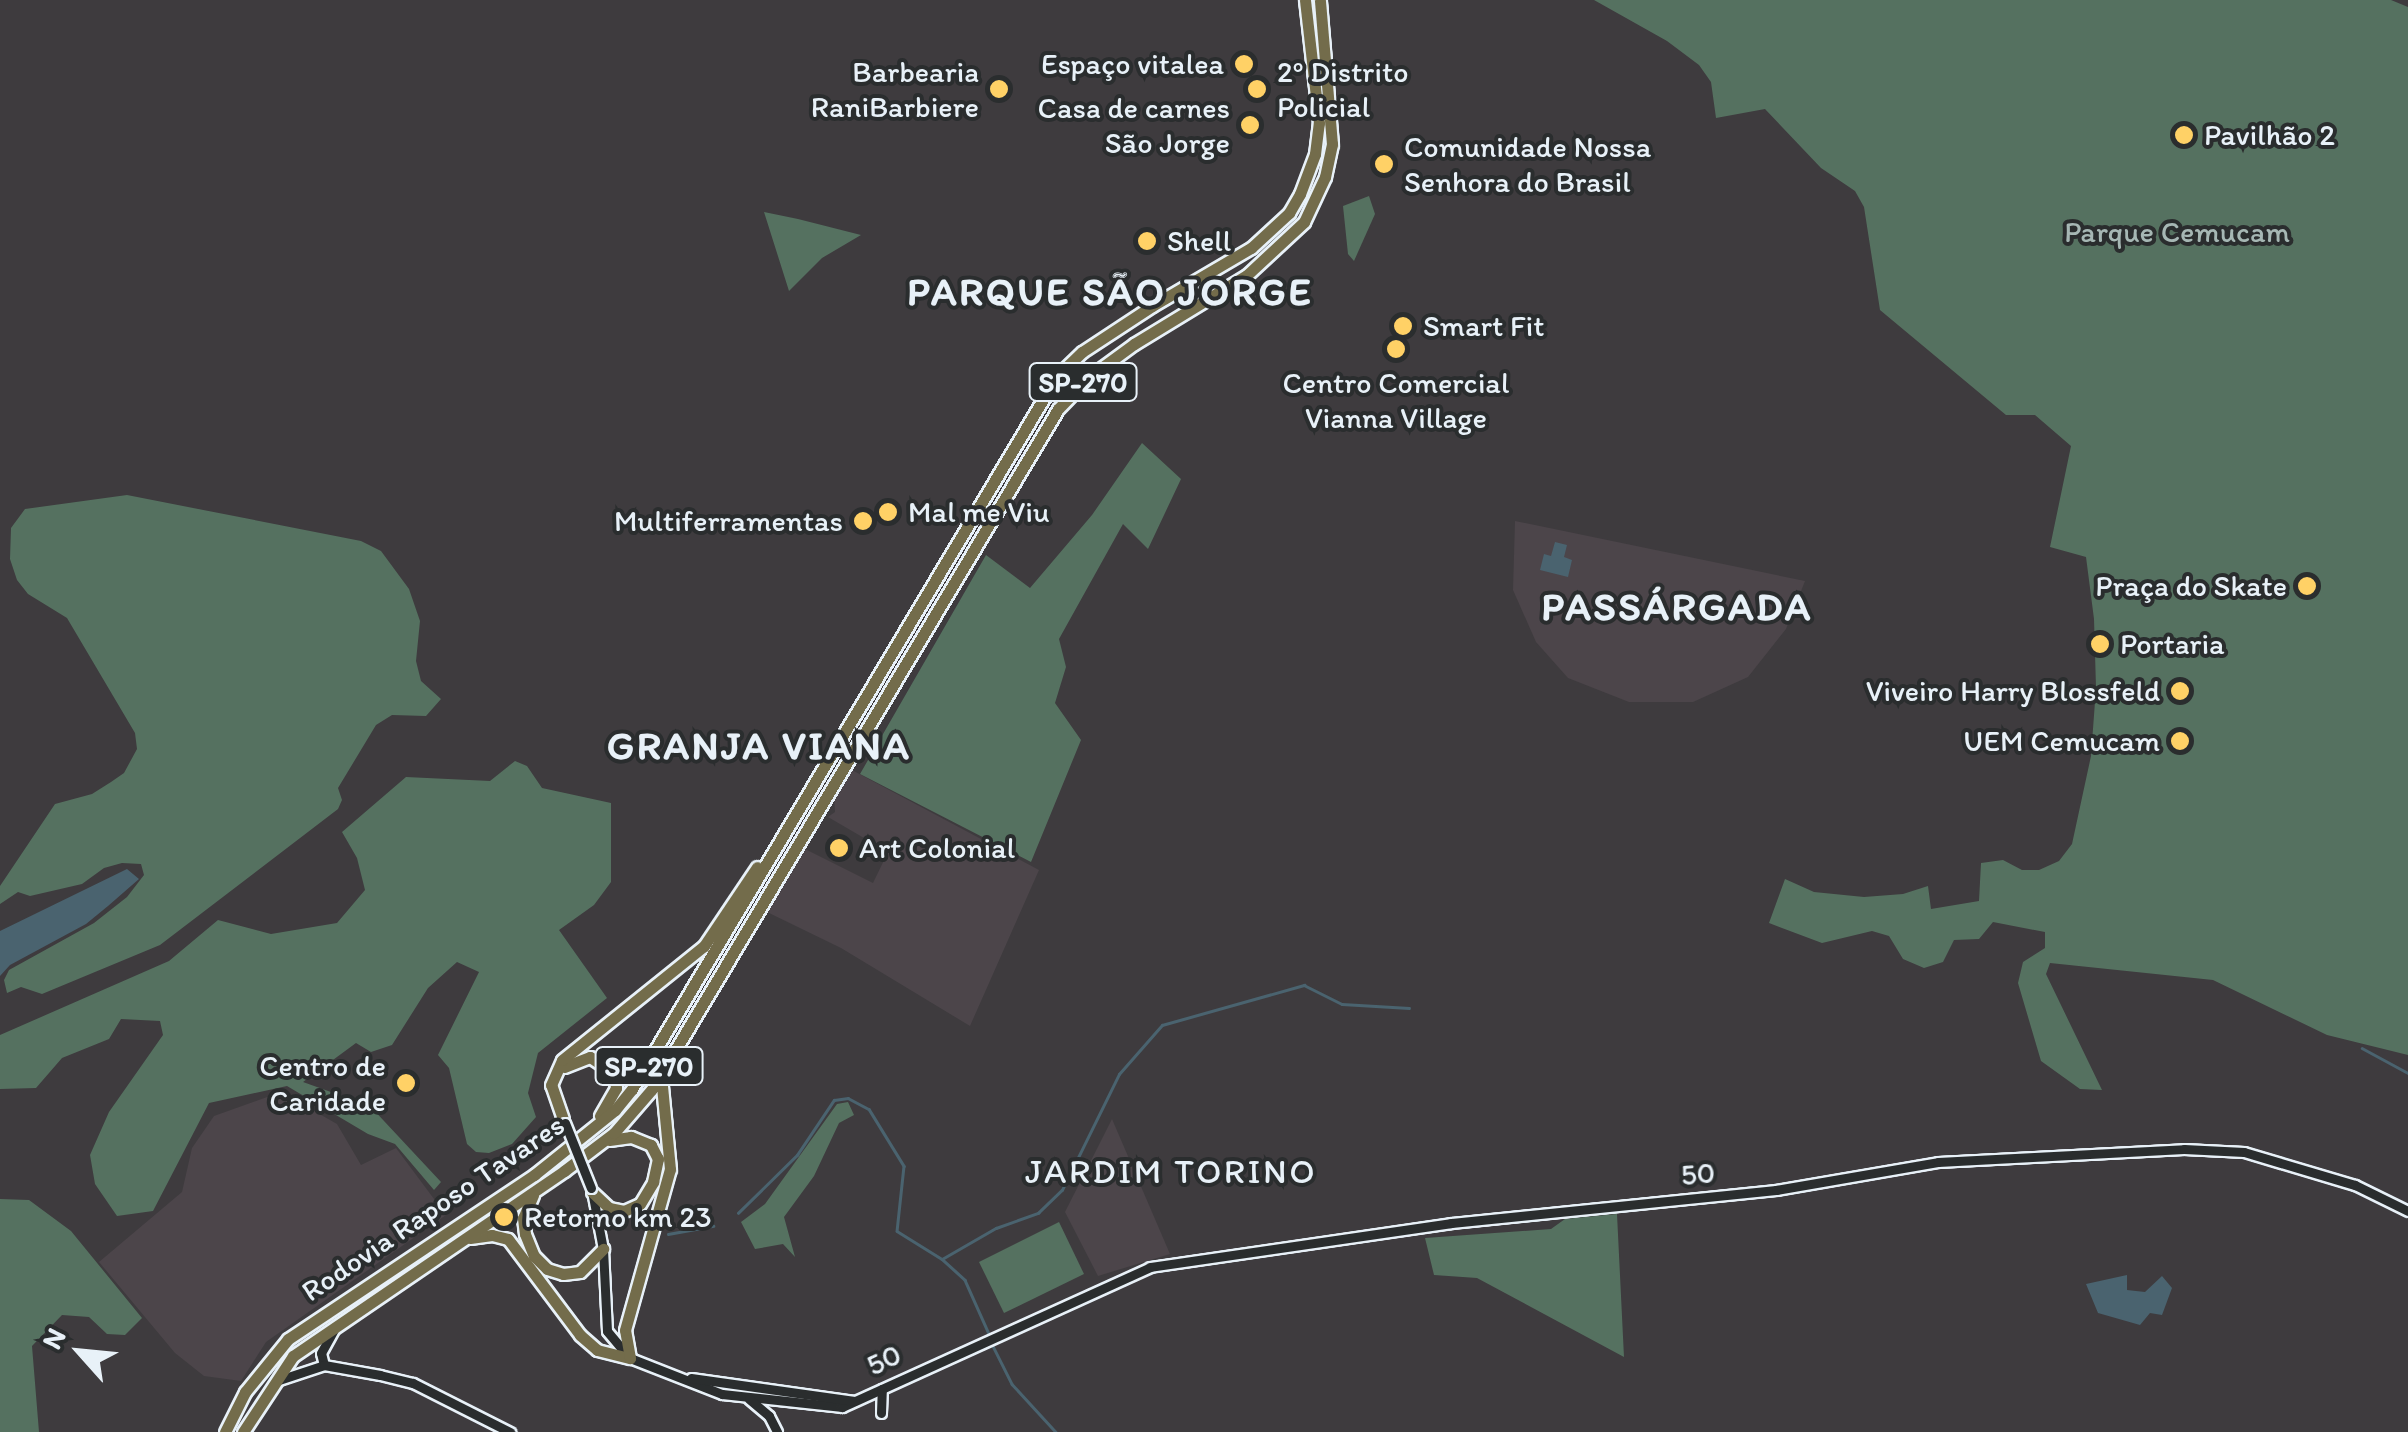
<!DOCTYPE html>
<meta charset="utf-8">
<style>
body{margin:0}
#map{position:relative;width:2408px;height:1432px;overflow:hidden;background:#3e3b3e;font-family:Itim,sans-serif}
div>[style]{position:absolute}
[style*='--x']{left:calc(var(--x)*1px);top:calc(var(--y)*1px);width:calc(var(--w)*1px);rotate:calc(var(--a)*1deg)}
.built>*{inset:0;background:#4c454a}
.green>*{inset:0;background:#557160}
.water>*{inset:0;background:#4a636f}
.stream>*{height:2.5px;margin:-1.25px;padding:0 1.25px;transform-origin:1.25px;border-radius:1.25px;background:#4a636f}
.roads{filter:drop-shadow(2px 0 #e8f1f8) drop-shadow(-2px 0 #e8f1f8) drop-shadow(0 2px #e8f1f8) drop-shadow(0 -2px #e8f1f8)}
.secondary>*{height:9px;margin:-4.5px;padding:0 4.5px;transform-origin:4.5px;border-radius:4.5px;background:#2a2d2e}
.motorway>*{height:11px;margin:-5.5px;padding:0 5.5px;transform-origin:5.5px;border-radius:5.5px;background:#736c4b}
.bridges{filter:drop-shadow(2px 0 #e8f1f8) drop-shadow(-2px 0 #e8f1f8) drop-shadow(0 2px #e8f1f8) drop-shadow(0 -2px #e8f1f8)}
.secondary-bridge>*{height:9px;margin:-4.5px;padding:0 4.5px;transform-origin:4.5px;border-radius:4.5px;background:#2a2d2e}
.dots>*{width:28px;height:28px;translate:-50% -50%;box-sizing:border-box;border:5px solid #2a2d2e;border-radius:50%}
span{translate:-50% -50%;white-space:nowrap;text-align:center;line-height:1.15;-webkit-text-stroke:8px #2a2d2e;paint-order:stroke}
.shield-label span{padding:2px 8px;background:#2a2d2e;border:2px solid;border-radius:8px;-webkit-text-stroke-width:0}
.shield-label{font-size:28px;color:#e8f1f8;font-weight:700}
.poi-label{font-size:30px;color:#e8f1f8}
.right{translate:-100% -50%;text-align:right}
.left{translate:0 -50%;text-align:left}
.park-label{font-size:30px;color:#a6b7b4}
.street-label{font-size:30px;color:#e8f1f8}
.quarter-label{font-size:35px;color:#e8f1f8;letter-spacing:2.5px}
.district-label{font-size:40px;color:#e8f1f8;font-weight:700;letter-spacing:2.5px}
.north{position:absolute;left:30px;top:1302px;width:100px;height:100px;-webkit-text-stroke:8px #2a2d2e;paint-order:stroke;rotate:297deg;font-size:28px;font-weight:700;line-height:40px;text-align:center;color:#e8f1f8}
.north::after{content:'';display:block;margin:auto;width:35px;height:45px;background:#e8f1f8;clip-path:polygon(50% 0,100% 100%,50% 72%,0 100%)}
</style>
<div id="map">
<div class="built">
<i style="clip-path:polygon(1515px 521px,1805px 581px,1786px 629px,1748px 677px,1693px 702px,1629px 702px,1568px 678px,1536px 642px,1513px 590px)"></i>
<i style="clip-path:polygon(850px 769px,1039px 870px,970px 1026px,841px 948px,767px 912px,805px 849px,873px 883px,888px 852px,828px 817px,835px 812px,834px 795px)"></i>
<i style="clip-path:polygon(281px 1092px,337px 1124px,361px 1165px,396px 1148px,446px 1215px,266px 1342px,241px 1381px,204px 1376px,175px 1353px,99px 1262px,182px 1192px,192px 1148px,214px 1116px)"></i>
<i style="clip-path:polygon(1112px 1119px,1170px 1254px,1098px 1276px,1065px 1212px)"></i>
</div>
<div class="green">
<i style="clip-path:polygon(1594px 0,2391px 0,2408px 7px,2408px 1055px,2327px 1035px,2213px 980px,2050px 963px,2046px 974px,2102px 1090px,2080px 1089px,2041px 1061px,2018px 983px,2023px 962px,2045px 948px,2045px 932px,1993px 922px,1979px 939px,1954px 940px,1943px 962px,1924px 968px,1903px 959px,1889px 936px,1872px 931px,1822px 943px,1769px 923px,1785px 879px,1814px 892px,1864px 897px,1903px 894px,1928px 886px,1931px 909px,1979px 901px,1981px 863px,2003px 860px,2022px 870px,2039px 870px,2059px 861px,2072px 844px,2091px 756px,2096px 688px,2094px 619px,2086px 557px,2050px 547px,2071px 446px,2035px 415px,2006px 415px,1880px 310px,1864px 207px,1855px 191px,1821px 168px,1765px 109px,1716px 118px,1711px 82px,1699px 65px,1667px 41px)"></i>
<i style="clip-path:polygon(1369px 196px,1375px 214px,1354px 261px,1348px 254px,1343px 206px)"></i>
<i style="clip-path:polygon(764px 212px,798px 219px,861px 235px,822px 258px,789px 291px)"></i>
<i style="clip-path:polygon(1142px 443px,1181px 479px,1148px 549px,1123px 524px,1059px 639px,1066px 667px,1055px 703px,1081px 740px,1031px 862px,860px 774px,986px 555px,1030px 588px,1092px 515px)"></i>
<i style="clip-path:polygon(127px 495px,361px 541px,381px 551px,409px 589px,420px 621px,416px 661px,421px 681px,441px 699px,426px 716px,392px 715px,376px 725px,338px 788px,342px 800px,338px 809px,160px 945px,42px 994px,21px 987px,7px 993px,4px 980px,9px 970px,94px 923px,127px 897px,144px 875px,141px 864px,122px 863px,104px 868px,82px 884px,30px 896px,18px 892px,0 904px,0 886px,55px 804px,92px 794px,111px 782px,124px 773px,137px 749px,135px 733px,67px 618px,28px 594px,17px 580px,10px 559px,11px 528px,25px 509px)"></i>
<i style="clip-path:polygon(515px 761px,527px 766px,542px 788px,611px 803px,611px 882px,594px 905px,559px 930px,607px 998px,538px 1053px,528px 1093px,536px 1117px,512px 1144px,489px 1153px,476px 1152px,467px 1144px,449px 1068px,438px 1055px,479px 972px,457px 962px,428px 988px,392px 1045px,371px 1052px,356px 1043px,303px 1082px,370px 1106px,441px 1182px,434px 1190px,395px 1144px,368px 1134px,287px 1086px,209px 1103px,153px 1211px,117px 1216px,95px 1184px,90px 1155px,109px 1112px,163px 1035px,160px 1021px,121px 1019px,109px 1039px,62px 1058px,36px 1088px,0 1089px,0 1035px,169px 961px,218px 920px,271px 934px,337px 923px,365px 890px,357px 858px,342px 832px,406px 777px,490px 781px)"></i>
<i style="clip-path:polygon(848px 1102px,854px 1115px,839px 1123px,814px 1176px,784px 1217px,795px 1257px,783px 1244px,755px 1249px,741px 1222px,765px 1204px,837px 1104px)"></i>
<i style="clip-path:polygon(0 1199px,29px 1200px,71px 1231px,142px 1318px,125px 1335px,107px 1334px,89px 1317px,62px 1315px,32px 1346px,39px 1432px,0 1432px)"></i>
<i style="clip-path:polygon(1617px 1214px,1624px 1357px,1477px 1278px,1434px 1275px,1425px 1238px,1551px 1229px,1565px 1219px)"></i>
<i style="clip-path:polygon(1059px 1222px,1084px 1274px,1004px 1313px,979px 1262px)"></i>
</div>
<div class="water">
<i style="clip-path:polygon(1555px 542px,1567px 545px,1564px 557px,1572px 560px,1568px 577px,1540px 570px,1544px 554px,1551px 556px)"></i>
<i style="clip-path:polygon(127px 869px,139px 879px,108px 906px,86px 924px,10px 965px,0 976px,0 931px)"></i>
<i style="clip-path:polygon(2127px 1275px,2127px 1290px,2145px 1292px,2162px 1276px,2172px 1288px,2162px 1315px,2150px 1313px,2140px 1325px,2098px 1313px,2086px 1284px)"></i>
</div>
<div class="stream">
<i style="--x:2362;--y:1048;--w:52;--a:28.5"></i>
<i style="--x:738;--y:1213;--w:83;--a:-44.5"></i>
<i style="--x:797;--y:1155;--w:66;--a:-56.1"></i>
<i style="--x:834;--y:1100;--w:14;--a:-8"></i>
<i style="--x:848;--y:1098;--w:24;--a:28"></i>
<i style="--x:869;--y:1109;--w:67;--a:58.4"></i>
<i style="--x:904;--y:1166;--w:65;--a:96.1"></i>
<i style="--x:897;--y:1231;--w:53;--a:31.9"></i>
<i style="--x:942;--y:1259;--w:62;--a:-29.9"></i>
<i style="--x:996;--y:1228;--w:45;--a:-19.7"></i>
<i style="--x:1038;--y:1213;--w:33;--a:-44"></i>
<i style="--x:1062;--y:1190;--w:129;--a:-63.8"></i>
<i style="--x:1119;--y:1074;--w:65;--a:-48.7"></i>
<i style="--x:1162;--y:1025;--w:148;--a:-15.7"></i>
<i style="--x:1304;--y:985;--w:42;--a:26.6"></i>
<i style="--x:1342;--y:1004;--w:67;--a:3.4"></i>
<i style="--x:668;--y:1234;--w:46;--a:-10.1"></i>
<i style="--x:942;--y:1259;--w:31;--a:42"></i>
<i style="--x:965;--y:1280;--w:59;--a:66"></i>
<i style="--x:991;--y:1342;--w:47;--a:63.4"></i>
<i style="--x:1012;--y:1384;--w:65;--a:47.5"></i>
</div>
<div class="roads">
<div class="secondary">
<i style="--x:592;--y:1191;--w:59;--a:79.3"></i>
<i style="--x:603;--y:1249;--w:82;--a:87.2"></i>
<i style="--x:607;--y:1331;--w:35;--a:50"></i>
<i style="--x:630;--y:1358;--w:99;--a:21.4"></i>
<i style="--x:722;--y:1394;--w:121;--a:6.2"></i>
<i style="--x:842;--y:1407;--w:338;--a:-24.4"></i>
<i style="--x:1150;--y:1267;--w:304;--a:-8.3"></i>
<i style="--x:1451;--y:1223;--w:327;--a:-5.8"></i>
<i style="--x:1776;--y:1190;--w:164;--a:-9.8"></i>
<i style="--x:1938;--y:1162;--w:246;--a:-3"></i>
<i style="--x:2184;--y:1149;--w:60;--a:2.9"></i>
<i style="--x:2244;--y:1152;--w:116;--a:16.6"></i>
<i style="--x:2355;--y:1185;--w:59;--a:26.1"></i>
<i style="--x:324;--y:1365;--w:12;--a:-104"></i>
<i style="--x:321;--y:1353;--w:29;--a:-61"></i>
<i style="--x:691;--y:1378;--w:165;--a:8"></i>
<i style="--x:279;--y:1380;--w:47;--a:-18.4"></i>
<i style="--x:324;--y:1365;--w:57;--a:10.1"></i>
<i style="--x:380;--y:1375;--w:34;--a:14"></i>
<i style="--x:413;--y:1383;--w:109;--a:26.8"></i>
<i style="--x:749;--y:1399;--w:26;--a:40"></i>
<i style="--x:769;--y:1416;--w:18;--a:63"></i>
<i style="--x:881;--y:1413;--w:24;--a:-88"></i>
</div>
<div class="motorway">
<i style="--x:564;--y:1067;--w:28;--a:-21"></i>
<i style="--x:590;--y:1057;--w:29;--a:34"></i>
<i style="--x:614;--y:1073;--w:15;--a:82"></i>
<i style="--x:616;--y:1088;--w:32;--a:120"></i>
<i style="--x:563;--y:1119;--w:36;--a:-109"></i>
<i style="--x:551;--y:1085;--w:27;--a:-66"></i>
<i style="--x:562;--y:1060;--w:182;--a:-38.8"></i>
<i style="--x:704;--y:946;--w:95;--a:-56.1"></i>
<i style="--x:592;--y:1192;--w:23;--a:43"></i>
<i style="--x:609;--y:1208;--w:15;--a:11"></i>
<i style="--x:624;--y:1211;--w:17;--a:-24"></i>
<i style="--x:640;--y:1204;--w:26;--a:-59"></i>
<i style="--x:653;--y:1182;--w:24;--a:-78"></i>
<i style="--x:658;--y:1159;--w:16;--a:-117"></i>
<i style="--x:651;--y:1145;--w:22;--a:-158"></i>
<i style="--x:631;--y:1137;--w:22;--a:172"></i>
<i style="--x:533;--y:1195;--w:25;--a:113"></i>
<i style="--x:523;--y:1218;--w:16;--a:83"></i>
<i style="--x:525;--y:1234;--w:24;--a:68"></i>
<i style="--x:534;--y:1256;--w:18;--a:45"></i>
<i style="--x:547;--y:1269;--w:17;--a:17"></i>
<i style="--x:563;--y:1274;--w:17;--a:-7"></i>
<i style="--x:580;--y:1272;--w:33;--a:-45"></i>
<i style="--x:470;--y:1238;--w:22;--a:-8"></i>
<i style="--x:492;--y:1235;--w:16;--a:14"></i>
<i style="--x:508;--y:1239;--w:120;--a:53.1"></i>
<i style="--x:580;--y:1335;--w:23;--a:41"></i>
<i style="--x:597;--y:1350;--w:34;--a:14"></i>
<i style="--x:630;--y:1358;--w:28;--a:-100"></i>
<i style="--x:625;--y:1330;--w:167;--a:-74.4"></i>
<i style="--x:670;--y:1169;--w:94;--a:-95.5"></i>
<i style="--x:225;--y:1432;--w:45;--a:-63.4"></i>
<i style="--x:245;--y:1392;--w:68;--a:-50.9"></i>
<i style="--x:288;--y:1339;--w:296;--a:-33.7"></i>
<i style="--x:534;--y:1175;--w:104;--a:-38.7"></i>
<i style="--x:615;--y:1110;--w:27;--a:-51"></i>
<i style="--x:632;--y:1089;--w:830;--a:-59.2"></i>
<i style="--x:1057;--y:376;--w:35;--a:-44"></i>
<i style="--x:1082;--y:352;--w:84;--a:-33.3"></i>
<i style="--x:1152;--y:306;--w:115;--a:-30.4"></i>
<i style="--x:1251;--y:248;--w:52;--a:-42.6"></i>
<i style="--x:1289;--y:213;--w:22;--a:-60"></i>
<i style="--x:1300;--y:194;--w:43;--a:-69.4"></i>
<i style="--x:1315;--y:154;--w:31;--a:-83"></i>
<i style="--x:1319;--y:123;--w:124;--a:-96.5"></i>
<i style="--x:243;--y:1432;--w:91;--a:-56.7"></i>
<i style="--x:293;--y:1356;--w:328;--a:-34.3"></i>
<i style="--x:564;--y:1171;--w:63;--a:-37.2"></i>
<i style="--x:614;--y:1133;--w:58;--a:-49.2"></i>
<i style="--x:652;--y:1089;--w:792;--a:-59.16"></i>
<i style="--x:1058;--y:409;--w:45;--a:-45.9"></i>
<i style="--x:1089;--y:377;--w:56;--a:-36.3"></i>
<i style="--x:1134;--y:344;--w:132;--a:-31.4"></i>
<i style="--x:1247;--y:275;--w:78;--a:-42.9"></i>
<i style="--x:1304;--y:222;--w:50;--a:-65"></i>
<i style="--x:1325;--y:177;--w:34;--a:-78"></i>
<i style="--x:1332;--y:144;--w:144;--a:-94.8"></i>
</div>
</div>
<div class="bridges">
<div class="secondary-bridge">
<i style="--x:565;--y:1123;--w:70;--a:68.2"></i>
</div>
</div>
<div class="dots">
<i style="left:1244px;top:64px;background:#ffd166"></i>
<i style="left:999px;top:89px;background:#ffd166"></i>
<i style="left:1257px;top:89px;background:#ffd166"></i>
<i style="left:1250px;top:125px;background:#ffd166"></i>
<i style="left:2184px;top:135px;background:#ffd166"></i>
<i style="left:1384px;top:164px;background:#ffd166"></i>
<i style="left:1147px;top:241px;background:#ffd166"></i>
<i style="left:1403px;top:326px;background:#ffd166"></i>
<i style="left:1396px;top:349px;background:#ffd166"></i>
<i style="left:888px;top:512px;background:#ffd166"></i>
<i style="left:863px;top:521px;background:#ffd166"></i>
<i style="left:2307px;top:586px;background:#ffd166"></i>
<i style="left:2100px;top:644px;background:#ffd166"></i>
<i style="left:2180px;top:691px;background:#ffd166"></i>
<i style="left:2180px;top:741px;background:#ffd166"></i>
<i style="left:839px;top:848px;background:#ffd166"></i>
<i style="left:406px;top:1083px;background:#ffd166"></i>
<i style="left:504px;top:1217px;background:#ffd166"></i>
</div>
<div class="shield-label">
<span style="left:1083px;top:382px">SP-270</span>
<span style="left:649px;top:1066px">SP-270</span>
</div>
<div class="poi-label">
<span class="right" style="left:1224px;top:64px">Espaço vitalea</span>
<span class="right" style="left:979px;top:89px">Barbearia<br>RaniBarbiere</span>
<span class="left" style="left:1277px;top:89px">2º Distrito<br>Policial</span>
<span class="right" style="left:1230px;top:125px">Casa de carnes<br>São Jorge</span>
<span class="left" style="left:2204px;top:135px">Pavilhão 2</span>
<span class="left" style="left:1404px;top:164px">Comunidade Nossa<br>Senhora do Brasil</span>
<span class="left" style="left:1167px;top:241px">Shell</span>
<span class="left" style="left:1423px;top:326px">Smart Fit</span>
<span style="left:1396px;top:400px">Centro Comercial<br>Vianna Village</span>
<span class="left" style="left:908px;top:512px">Mal me Viu</span>
<span class="right" style="left:843px;top:521px">Multiferramentas</span>
<span class="right" style="left:2287px;top:586px">Praça do Skate</span>
<span class="left" style="left:2120px;top:644px">Portaria</span>
<span class="right" style="left:2160px;top:691px">Viveiro Harry Blossfeld</span>
<span class="right" style="left:2160px;top:741px">UEM Cemucam</span>
<span class="left" style="left:859px;top:848px">Art Colonial</span>
<span class="right" style="left:386px;top:1083px">Centro de<br>Caridade</span>
<span class="left" style="left:524px;top:1217px">Retorno km 23</span>
</div>
<div class="park-label">
<span style="left:2177px;top:232px">Parque Cemucam</span>
</div>
<div class="street-label">
<span style="left:1698px;top:1174px;rotate:-5deg">50</span>
<span style="left:433px;top:1208px;rotate:-34deg">Rodovia Raposo Tavares</span>
<span style="left:884px;top:1360px;rotate:-26deg">50</span>
</div>
<div class="quarter-label">
<span style="left:1171px;top:1171px">JARDIM TORINO</span>
</div>
<div class="district-label">
<span style="left:1110px;top:291px">PARQUE SÃO JORGE</span>
<span style="left:1677px;top:606px">PASSÁRGADA</span>
<span style="left:759px;top:745px">GRANJA VIANA</span>
</div>
<div class="north">N</div>
</div>
